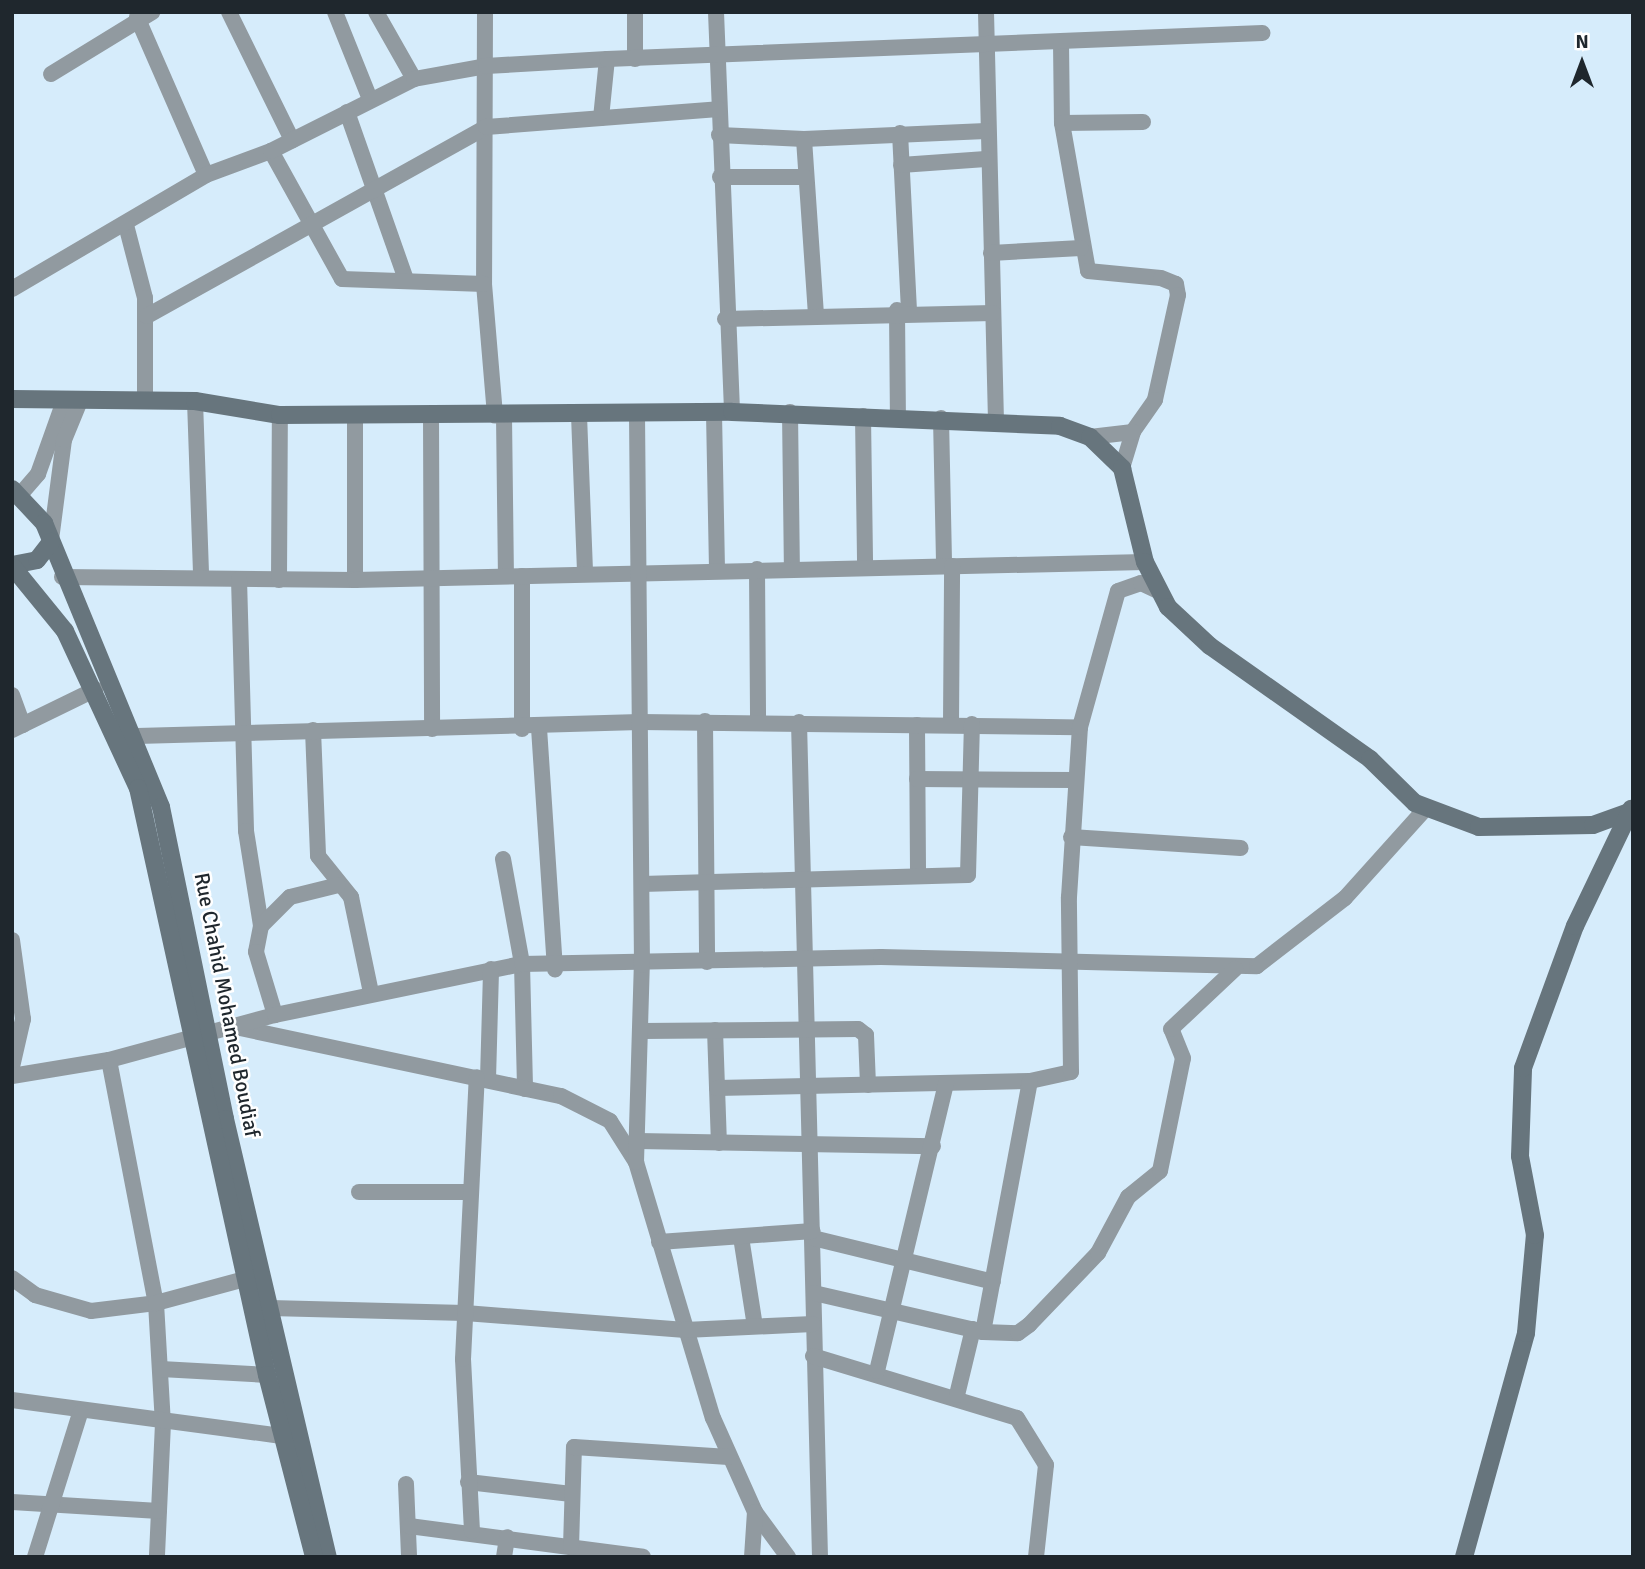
<!DOCTYPE html>
<style>
body{margin:0}
#map{position:relative;width:1645px;height:1569px;overflow:hidden;background:#d6ecfb;font-family:Signika,sans-serif}
div>[style]{position:absolute}
[style*='--x']{left:calc(var(--x)*1px);top:calc(var(--y)*1px);width:calc(var(--w)*1px);rotate:calc(var(--a)*1deg)}
.street>*{height:16px;margin:-8px;padding:0 8px;transform-origin:8px;border-radius:8px;background:#919aa0}
.secondary>*{height:18px;margin:-9px;padding:0 9px;transform-origin:9px;border-radius:9px;background:#67757d}
span{translate:-50% -50%;white-space:nowrap;text-align:center;line-height:1.15;-webkit-text-stroke:5px #fff;paint-order:stroke}
.street-label{font-size:21px;color:#1f272d}
.frame{position:absolute;inset:0;border:14px solid #1f272d;pointer-events:none}
.north{position:absolute;left:1547px;top:28px;width:70px;height:70px;-webkit-text-stroke:5px #fff;paint-order:stroke;rotate:0deg;font-size:19px;font-weight:700;line-height:28px;text-align:center;color:#1f272d}
.north::after{content:'';display:block;margin:auto;width:24px;height:32px;background:#1f272d;clip-path:polygon(50% 0,100% 100%,50% 72%,0 100%)}
</style>
<div id="map">
<div class="street">
<i style="--x:229;--y:12;--w:143;--a:63.8"></i>
<i style="--x:335;--y:12;--w:94;--a:68.1"></i>
<i style="--x:376;--y:12;--w:77;--a:60.4"></i>
<i style="--x:485;--y:12;--w:272;--a:90.2"></i>
<i style="--x:484;--y:284;--w:132;--a:85.2"></i>
<i style="--x:716;--y:12;--w:400;--a:87.7"></i>
<i style="--x:986;--y:12;--w:409;--a:88.6"></i>
<i style="--x:137;--y:17;--w:172;--a:66.4"></i>
<i style="--x:1061;--y:43;--w:80;--a:89.3"></i>
<i style="--x:1062;--y:123;--w:150;--a:80"></i>
<i style="--x:1088;--y:271;--w:73;--a:5.5"></i>
<i style="--x:1161;--y:278;--w:16;--a:22"></i>
<i style="--x:1176;--y:284;--w:11;--a:80"></i>
<i style="--x:1178;--y:295;--w:107;--a:102.4"></i>
<i style="--x:1155;--y:400;--w:39;--a:125"></i>
<i style="--x:1133;--y:432;--w:38;--a:107"></i>
<i style="--x:635;--y:59;--w:47;--a:-90"></i>
<i style="--x:51;--y:74;--w:119;--a:-31.5"></i>
<i style="--x:347;--y:112;--w:178;--a:70.6"></i>
<i style="--x:601;--y:118;--w:59;--a:-84.2"></i>
<i style="--x:1062;--y:123;--w:81;--a:-0.7"></i>
<i style="--x:900;--y:133;--w:177;--a:87.1"></i>
<i style="--x:719;--y:135;--w:85;--a:2.7"></i>
<i style="--x:804;--y:139;--w:182;--a:-2.5"></i>
<i style="--x:804;--y:139;--w:177;--a:86.1"></i>
<i style="--x:271;--y:151;--w:146;--a:61"></i>
<i style="--x:342;--y:279;--w:142;--a:2"></i>
<i style="--x:901;--y:165;--w:85;--a:-4"></i>
<i style="--x:720;--y:177;--w:84;--a:0"></i>
<i style="--x:126;--y:225;--w:75;--a:75.4"></i>
<i style="--x:145;--y:298;--w:100;--a:90"></i>
<i style="--x:991;--y:253;--w:90;--a:-3.2"></i>
<i style="--x:12;--y:289;--w:225;--a:-30.4"></i>
<i style="--x:206;--y:175;--w:69;--a:-20.3"></i>
<i style="--x:271;--y:151;--w:160;--a:-26.7"></i>
<i style="--x:414;--y:79;--w:73;--a:-10.2"></i>
<i style="--x:486;--y:66;--w:121;--a:-3.3"></i>
<i style="--x:607;--y:59;--w:656;--a:-2.27"></i>
<i style="--x:897;--y:310;--w:106;--a:89.5"></i>
<i style="--x:147;--y:316;--w:388;--a:-29.1"></i>
<i style="--x:486;--y:127;--w:233;--a:-4.4"></i>
<i style="--x:725;--y:319;--w:268;--a:-1.3"></i>
<i style="--x:195;--y:401;--w:175;--a:88"></i>
<i style="--x:790;--y:412;--w:157;--a:89.3"></i>
<i style="--x:714;--y:413;--w:156;--a:88.9"></i>
<i style="--x:355;--y:415;--w:165;--a:90"></i>
<i style="--x:431;--y:415;--w:314;--a:89.8"></i>
<i style="--x:579;--y:415;--w:159;--a:87.8"></i>
<i style="--x:504;--y:416;--w:160;--a:89.3"></i>
<i style="--x:863;--y:416;--w:150;--a:89.2"></i>
<i style="--x:941;--y:418;--w:148;--a:88.8"></i>
<i style="--x:1090;--y:437;--w:43;--a:-6.6"></i>
<i style="--x:19;--y:496;--w:29;--a:-49"></i>
<i style="--x:38;--y:474;--w:77;--a:-70.4"></i>
<i style="--x:51;--y:540;--w:101;--a:-82.6"></i>
<i style="--x:64;--y:440;--w:42;--a:-67.7"></i>
<i style="--x:757;--y:569;--w:152;--a:89.6"></i>
<i style="--x:522;--y:576;--w:153;--a:90"></i>
<i style="--x:62;--y:577;--w:293;--a:0.6"></i>
<i style="--x:355;--y:580;--w:790;--a:-1.31"></i>
<i style="--x:239;--y:579;--w:252;--a:88.4"></i>
<i style="--x:246;--y:831;--w:96;--a:81"></i>
<i style="--x:261;--y:926;--w:26;--a:101"></i>
<i style="--x:256;--y:952;--w:66;--a:73.2"></i>
<i style="--x:279;--y:580;--w:165;--a:-89.7"></i>
<i style="--x:12;--y:695;--w:32;--a:70"></i>
<i style="--x:705;--y:721;--w:241;--a:89.5"></i>
<i style="--x:799;--y:722;--w:835;--a:88.56"></i>
<i style="--x:951;--y:724;--w:158;--a:-89.6"></i>
<i style="--x:917;--y:725;--w:151;--a:89.6"></i>
<i style="--x:539;--y:728;--w:242;--a:86.2"></i>
<i style="--x:12;--y:730;--w:93;--a:-26"></i>
<i style="--x:313;--y:730;--w:126;--a:87.7"></i>
<i style="--x:318;--y:856;--w:53;--a:51.2"></i>
<i style="--x:351;--y:897;--w:98;--a:78.2"></i>
<i style="--x:137;--y:736;--w:503;--a:-1.59"></i>
<i style="--x:640;--y:722;--w:440;--a:0.7"></i>
<i style="--x:917;--y:779;--w:158;--a:0.4"></i>
<i style="--x:1071;--y:837;--w:170;--a:3.7"></i>
<i style="--x:503;--y:859;--w:107;--a:79.7"></i>
<i style="--x:522;--y:964;--w:125;--a:88.6"></i>
<i style="--x:642;--y:884;--w:326;--a:-1.6"></i>
<i style="--x:968;--y:875;--w:151;--a:-88.5"></i>
<i style="--x:261;--y:926;--w:41;--a:-45"></i>
<i style="--x:290;--y:897;--w:49;--a:-14"></i>
<i style="--x:12;--y:940;--w:80;--a:82.1"></i>
<i style="--x:23;--y:1019;--w:49;--a:102.9"></i>
<i style="--x:240;--y:1028;--w:328;--a:12"></i>
<i style="--x:561;--y:1096;--w:55;--a:27"></i>
<i style="--x:610;--y:1121;--w:49;--a:57.6"></i>
<i style="--x:636;--y:1162;--w:267;--a:73.3"></i>
<i style="--x:713;--y:1418;--w:103;--a:65.9"></i>
<i style="--x:755;--y:1512;--w:56;--a:53.7"></i>
<i style="--x:715;--y:1030;--w:113;--a:88"></i>
<i style="--x:642;--y:1031;--w:216;--a:-0.5"></i>
<i style="--x:858;--y:1029;--w:10;--a:37"></i>
<i style="--x:866;--y:1035;--w:50;--a:87.7"></i>
<i style="--x:109;--y:1060;--w:248;--a:79.1"></i>
<i style="--x:156;--y:1303;--w:120;--a:86.7"></i>
<i style="--x:163;--y:1423;--w:134;--a:92.6"></i>
<i style="--x:12;--y:1076;--w:98;--a:-9.4"></i>
<i style="--x:109;--y:1060;--w:172;--a:-15.2"></i>
<i style="--x:275;--y:1015;--w:252;--a:-11.7"></i>
<i style="--x:522;--y:964;--w:359;--a:-1.1"></i>
<i style="--x:881;--y:957;--w:376;--a:1.4"></i>
<i style="--x:1257;--y:966;--w:111;--a:-37.7"></i>
<i style="--x:1345;--y:898;--w:121;--a:-48"></i>
<i style="--x:488;--y:1079;--w:110;--a:-88.4"></i>
<i style="--x:717;--y:1088;--w:313;--a:-1.3"></i>
<i style="--x:1030;--y:1081;--w:42;--a:-12.4"></i>
<i style="--x:1071;--y:1072;--w:175;--a:-90.7"></i>
<i style="--x:1069;--y:897;--w:170;--a:-86.3"></i>
<i style="--x:1080;--y:727;--w:141;--a:-74.4"></i>
<i style="--x:1118;--y:591;--w:24;--a:-19"></i>
<i style="--x:1141;--y:583;--w:17;--a:25"></i>
<i style="--x:638;--y:1141;--w:295;--a:1"></i>
<i style="--x:636;--y:1162;--w:197;--a:-88.3"></i>
<i style="--x:642;--y:965;--w:551;--a:-90.52"></i>
<i style="--x:359;--y:1192;--w:111;--a:0"></i>
<i style="--x:741;--y:1237;--w:90;--a:81.1"></i>
<i style="--x:813;--y:1238;--w:185;--a:13.7"></i>
<i style="--x:659;--y:1242;--w:154;--a:-4.1"></i>
<i style="--x:12;--y:1278;--w:29;--a:36"></i>
<i style="--x:35;--y:1295;--w:58;--a:15.9"></i>
<i style="--x:91;--y:1311;--w:65;--a:-7"></i>
<i style="--x:156;--y:1303;--w:92;--a:-15.1"></i>
<i style="--x:814;--y:1293;--w:173;--a:13"></i>
<i style="--x:983;--y:1332;--w:35;--a:2"></i>
<i style="--x:1018;--y:1333;--w:14;--a:-36"></i>
<i style="--x:1029;--y:1325;--w:100;--a:-46.2"></i>
<i style="--x:1098;--y:1253;--w:64;--a:-61.8"></i>
<i style="--x:1128;--y:1197;--w:41;--a:-39.1"></i>
<i style="--x:1160;--y:1171;--w:115;--a:-78.5"></i>
<i style="--x:1183;--y:1058;--w:31;--a:-112"></i>
<i style="--x:1171;--y:1029;--w:88;--a:-43.2"></i>
<i style="--x:270;--y:1308;--w:195;--a:1.5"></i>
<i style="--x:465;--y:1313;--w:221;--a:4.4"></i>
<i style="--x:685;--y:1330;--w:128;--a:-2.7"></i>
<i style="--x:983;--y:1332;--w:255;--a:-79.4"></i>
<i style="--x:813;--y:1356;--w:213;--a:16.9"></i>
<i style="--x:1017;--y:1418;--w:55;--a:58.3"></i>
<i style="--x:1046;--y:1465;--w:93;--a:96.2"></i>
<i style="--x:161;--y:1369;--w:106;--a:3.2"></i>
<i style="--x:877;--y:1371;--w:296;--a:-76.5"></i>
<i style="--x:957;--y:1395;--w:68;--a:-76.4"></i>
<i style="--x:12;--y:1400;--w:272;--a:7.6"></i>
<i style="--x:468;--y:1482;--w:104;--a:6.6"></i>
<i style="--x:406;--y:1484;--w:73;--a:87.6"></i>
<i style="--x:12;--y:1502;--w:147;--a:3.5"></i>
<i style="--x:409;--y:1526;--w:236;--a:7.5"></i>
<i style="--x:472;--y:1531;--w:172;--a:-93"></i>
<i style="--x:463;--y:1359;--w:282;--a:-87.2"></i>
<i style="--x:571;--y:1547;--w:100;--a:-88.3"></i>
<i style="--x:574;--y:1447;--w:155;--a:3.7"></i>
<i style="--x:35;--y:1557;--w:151;--a:-72.6"></i>
<i style="--x:504;--y:1557;--w:20;--a:-81"></i>
<i style="--x:752;--y:1557;--w:45;--a:-86.2"></i>
</div>
<div class="secondary">
<i style="--x:12;--y:399;--w:183;--a:0.6"></i>
<i style="--x:195;--y:401;--w:86;--a:9.4"></i>
<i style="--x:280;--y:415;--w:452;--a:-0.4"></i>
<i style="--x:732;--y:412;--w:328;--a:2.4"></i>
<i style="--x:1060;--y:426;--w:32;--a:20"></i>
<i style="--x:1090;--y:437;--w:45;--a:44.1"></i>
<i style="--x:1122;--y:468;--w:97;--a:76.3"></i>
<i style="--x:1145;--y:562;--w:51;--a:62.9"></i>
<i style="--x:1168;--y:607;--w:57;--a:42.9"></i>
<i style="--x:1210;--y:646;--w:196;--a:35.2"></i>
<i style="--x:1370;--y:759;--w:63;--a:44.4"></i>
<i style="--x:1415;--y:803;--w:68;--a:20.6"></i>
<i style="--x:1479;--y:827;--w:114;--a:-1"></i>
<i style="--x:1593;--y:825;--w:37;--a:-20"></i>
<i style="--x:12;--y:489;--w:47;--a:46.7"></i>
<i style="--x:44;--y:523;--w:307;--a:67.6"></i>
<i style="--x:161;--y:807;--w:318;--a:78.4"></i>
<i style="--x:225;--y:1119;--w:450;--a:76.8"></i>
<i style="--x:12;--y:565;--w:25;--a:-11"></i>
<i style="--x:37;--y:560;--w:23;--a:-52"></i>
<i style="--x:12;--y:566;--w:84;--a:50.8"></i>
<i style="--x:65;--y:631;--w:173;--a:65.1"></i>
<i style="--x:138;--y:788;--w:601;--a:77.61"></i>
<i style="--x:267;--y:1375;--w:188;--a:75.5"></i>
<i style="--x:1464;--y:1557;--w:232;--a:-74.5"></i>
<i style="--x:1526;--y:1333;--w:98;--a:-84.8"></i>
<i style="--x:1535;--y:1235;--w:80;--a:-100.8"></i>
<i style="--x:1520;--y:1156;--w:88;--a:-88"></i>
<i style="--x:1523;--y:1068;--w:151;--a:-69.9"></i>
<i style="--x:1575;--y:926;--w:130;--a:-64.4"></i>
</div>
<div class="street-label">
<span style="left:227px;top:1005px;rotate:79deg">Rue Chahid Mohamed Boudiaf</span>
</div>
<div class="frame"></div>
<div class="north">N</div>
</div>
